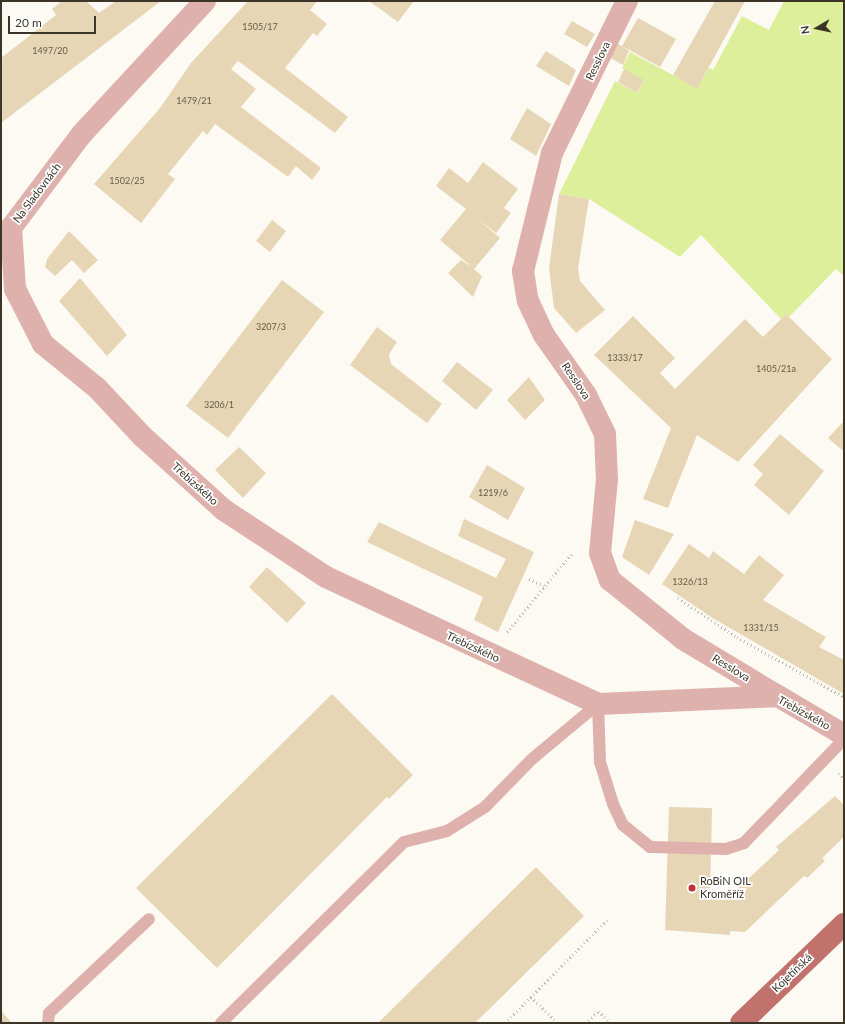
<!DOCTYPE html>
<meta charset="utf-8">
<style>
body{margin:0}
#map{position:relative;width:845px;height:1024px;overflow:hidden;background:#fdfaf3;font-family:Lato,sans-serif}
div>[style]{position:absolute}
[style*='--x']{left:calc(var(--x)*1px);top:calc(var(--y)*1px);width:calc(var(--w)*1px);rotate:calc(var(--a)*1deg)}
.green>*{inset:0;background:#ddef9a}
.building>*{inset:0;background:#e7d6b5}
.path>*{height:2.5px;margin-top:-1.25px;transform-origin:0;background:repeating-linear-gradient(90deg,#bfbbb2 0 1px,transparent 0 4px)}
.service>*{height:12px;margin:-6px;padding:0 6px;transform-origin:6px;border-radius:6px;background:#dfb1ad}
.minor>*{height:22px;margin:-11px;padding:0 11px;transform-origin:11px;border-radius:11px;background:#dfb1ad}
.primary>*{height:22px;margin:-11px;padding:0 11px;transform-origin:11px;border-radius:11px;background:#c2726c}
.dots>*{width:11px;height:11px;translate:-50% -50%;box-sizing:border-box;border:2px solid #fff;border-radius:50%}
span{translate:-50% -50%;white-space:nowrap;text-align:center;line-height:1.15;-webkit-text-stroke:3.5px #fff;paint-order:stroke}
.number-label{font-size:9px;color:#665c4a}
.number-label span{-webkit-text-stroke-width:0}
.street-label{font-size:11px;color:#3b3427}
.poi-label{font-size:11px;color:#3b3427}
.left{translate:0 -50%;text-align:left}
.frame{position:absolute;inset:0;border:2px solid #3b3427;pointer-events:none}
.north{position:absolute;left:797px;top:8px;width:40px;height:40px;-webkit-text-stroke:3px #fff;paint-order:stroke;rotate:261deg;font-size:11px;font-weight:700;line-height:16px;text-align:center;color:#3b3427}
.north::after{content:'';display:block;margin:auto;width:14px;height:18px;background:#3b3427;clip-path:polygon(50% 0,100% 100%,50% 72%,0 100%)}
.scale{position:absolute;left:8px;top:16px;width:88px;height:18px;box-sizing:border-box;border:2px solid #3b3427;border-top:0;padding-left:5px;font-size:12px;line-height:14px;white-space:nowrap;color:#3b3427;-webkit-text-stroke:3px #fff;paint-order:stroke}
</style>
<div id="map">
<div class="green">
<i style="clip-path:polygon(784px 1px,844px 1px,844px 276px,836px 269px,789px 317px,786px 314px,781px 319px,701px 235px,680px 257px,589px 199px,559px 194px,615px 81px,637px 93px,644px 81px,622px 68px,630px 52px,697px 88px,709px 68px,713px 70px,742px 16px,769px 30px)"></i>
</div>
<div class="building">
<i style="clip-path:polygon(62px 1px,86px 1px,99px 13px,116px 1px,161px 1px,1px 123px,1px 58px,56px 15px,52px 9px)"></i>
<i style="clip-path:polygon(248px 1px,317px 1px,310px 10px,327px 24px,317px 36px,313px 33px,285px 68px,348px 117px,335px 133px,238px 61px,231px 69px,256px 89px,241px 107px,321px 168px,312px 180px,296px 166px,288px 177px,215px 124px,207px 135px,203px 131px,168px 174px,175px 179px,141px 223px,94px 184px,160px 108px,191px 63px)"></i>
<i style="clip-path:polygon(369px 1px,412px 1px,413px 2px,398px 22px)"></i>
<i style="clip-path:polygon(715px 1px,745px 1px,697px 89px,673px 75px)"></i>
<i style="clip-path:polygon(638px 18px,676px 39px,660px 67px,622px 46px,629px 51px,623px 65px,607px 56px,611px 40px,622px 46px)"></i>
<i style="clip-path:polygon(572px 21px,595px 34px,587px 47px,564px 34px)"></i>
<i style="clip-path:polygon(546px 51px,576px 70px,569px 86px,536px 66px)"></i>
<i style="clip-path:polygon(624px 69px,644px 80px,637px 93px,618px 82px)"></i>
<i style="clip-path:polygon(527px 108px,551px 124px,536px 156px,510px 139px)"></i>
<i style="clip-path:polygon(483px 162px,518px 189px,504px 208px,511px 213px,496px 233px,478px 219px,500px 238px,474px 269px,482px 276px,473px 297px,448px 273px,461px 260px,472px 267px,440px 240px,466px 209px,436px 186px,449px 168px,468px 183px)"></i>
<i style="clip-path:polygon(559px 194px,589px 199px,578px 268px,580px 281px,605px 310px,576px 333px,554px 308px,549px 268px)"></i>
<i style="clip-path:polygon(272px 220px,286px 231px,270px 252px,256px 241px)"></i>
<i style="clip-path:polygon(69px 231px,98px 260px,84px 273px,72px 260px,55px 276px,45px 267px,47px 259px)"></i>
<i style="clip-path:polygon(80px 278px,127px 335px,107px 356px,59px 301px)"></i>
<i style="clip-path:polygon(282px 280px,324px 312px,228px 438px,186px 406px)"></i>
<i style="clip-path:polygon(786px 314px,832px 359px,738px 462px,697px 435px,668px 508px,643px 499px,671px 428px,594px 355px,633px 316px,675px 358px,660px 373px,675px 389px,745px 319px,763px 337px)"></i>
<i style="clip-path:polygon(377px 327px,397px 342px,389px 354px,391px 364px,442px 404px,427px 423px,350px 365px)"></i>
<i style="clip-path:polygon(457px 362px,493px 390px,476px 410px,442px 381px)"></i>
<i style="clip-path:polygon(529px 377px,545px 400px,525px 420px,507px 400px)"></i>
<i style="clip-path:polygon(844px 421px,844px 448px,842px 450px,828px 438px)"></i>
<i style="clip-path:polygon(780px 434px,824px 471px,789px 515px,754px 485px,763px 474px,753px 465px)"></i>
<i style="clip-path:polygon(239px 447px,266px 473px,243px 498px,215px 470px)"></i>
<i style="clip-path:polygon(487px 465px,525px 488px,508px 520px,469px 497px)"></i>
<i style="clip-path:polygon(464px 519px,534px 552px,498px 632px,474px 620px,483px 597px,367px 542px,379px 522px,496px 578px,506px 559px,458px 536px)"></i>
<i style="clip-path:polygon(635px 520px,674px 534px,649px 575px,622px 557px)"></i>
<i style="clip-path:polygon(689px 544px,709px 558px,713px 551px,744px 574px,759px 555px,784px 575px,763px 600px,826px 637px,819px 647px,844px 660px,844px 694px,711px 617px,662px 584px)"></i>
<i style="clip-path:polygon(267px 567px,306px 603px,287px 623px,249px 587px)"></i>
<i style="clip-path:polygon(332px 694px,413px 775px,389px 799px,387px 797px,217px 968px,136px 888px)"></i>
<i style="clip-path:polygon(835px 796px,844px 805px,844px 837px,822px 858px,825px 861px,807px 878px,804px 876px,745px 932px,730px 931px,730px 935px,665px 930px,669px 807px,712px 808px,710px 895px,731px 895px,779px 850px,776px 847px)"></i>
<i style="clip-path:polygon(536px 867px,584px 916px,475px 1023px,378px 1023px)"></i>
<i style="clip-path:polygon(1px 1011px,12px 1023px,1px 1023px)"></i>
</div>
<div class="path">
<i style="--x:529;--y:579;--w:17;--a:24"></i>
<i style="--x:678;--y:598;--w:71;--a:33.5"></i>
<i style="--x:737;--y:637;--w:123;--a:29.3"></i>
<i style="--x:507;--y:632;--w:104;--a:-50.5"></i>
<i style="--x:839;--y:773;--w:8;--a:50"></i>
<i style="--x:531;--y:997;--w:37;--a:44"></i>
<i style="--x:505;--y:1023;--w:146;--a:-45.3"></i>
<i style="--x:585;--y:1023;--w:18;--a:-41"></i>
<i style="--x:599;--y:1011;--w:16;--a:47"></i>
</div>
<div class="service">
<i style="--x:598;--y:704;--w:58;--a:88"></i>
<i style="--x:600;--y:762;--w:44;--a:72.8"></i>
<i style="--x:613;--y:804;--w:23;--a:65"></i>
<i style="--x:623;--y:825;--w:35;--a:39"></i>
<i style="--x:650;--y:847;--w:76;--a:1.5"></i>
<i style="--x:726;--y:849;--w:19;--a:-18"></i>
<i style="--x:744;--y:843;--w:144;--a:-46.1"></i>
<i style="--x:48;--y:1023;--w:10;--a:-84"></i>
<i style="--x:49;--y:1013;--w:137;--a:-43.2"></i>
<i style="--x:221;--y:1023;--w:257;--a:-44.7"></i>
<i style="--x:404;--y:842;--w:44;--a:-14.3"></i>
<i style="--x:447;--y:831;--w:45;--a:-32.3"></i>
<i style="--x:485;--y:807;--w:67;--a:-45.6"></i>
<i style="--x:532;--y:759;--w:86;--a:-39.8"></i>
</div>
<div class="minor">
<i style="--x:205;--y:1;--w:183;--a:132.8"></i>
<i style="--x:81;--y:135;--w:116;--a:127"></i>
<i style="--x:11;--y:228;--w:61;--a:86.2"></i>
<i style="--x:15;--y:289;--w:62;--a:63"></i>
<i style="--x:43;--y:344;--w:70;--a:39.2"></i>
<i style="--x:97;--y:388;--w:66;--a:46.8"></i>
<i style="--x:142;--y:436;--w:110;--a:42.1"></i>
<i style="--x:224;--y:510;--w:122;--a:33.3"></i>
<i style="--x:326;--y:577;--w:300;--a:25"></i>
<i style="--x:598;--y:704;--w:180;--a:-2.5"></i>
<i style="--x:778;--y:696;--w:77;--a:30.6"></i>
<i style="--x:627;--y:1;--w:169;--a:116.3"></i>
<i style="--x:552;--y:153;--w:122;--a:103.8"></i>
<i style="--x:523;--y:271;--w:30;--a:81"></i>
<i style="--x:528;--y:301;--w:38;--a:65"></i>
<i style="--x:544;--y:335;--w:73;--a:55"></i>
<i style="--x:586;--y:395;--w:43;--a:64"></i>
<i style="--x:605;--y:434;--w:45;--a:87.5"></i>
<i style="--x:607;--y:479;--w:74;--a:95.4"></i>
<i style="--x:600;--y:553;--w:29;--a:70"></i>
<i style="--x:610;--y:580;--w:94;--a:38.9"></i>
<i style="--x:683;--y:639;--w:111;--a:31"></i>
</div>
<div class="primary">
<i style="--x:741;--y:1023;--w:143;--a:-43.9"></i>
</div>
<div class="dots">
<i style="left:692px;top:888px;background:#c03036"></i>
</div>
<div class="number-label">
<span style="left:260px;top:27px">1505/17</span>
<span style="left:50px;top:51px">1497/20</span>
<span style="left:194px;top:101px">1479/21</span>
<span style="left:127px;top:181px">1502/25</span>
<span style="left:271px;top:327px">3207/3</span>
<span style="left:625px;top:358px">1333/17</span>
<span style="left:776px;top:369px">1405/21a</span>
<span style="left:219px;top:405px">3206/1</span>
<span style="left:493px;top:493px">1219/6</span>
<span style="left:690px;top:582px">1326/13</span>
<span style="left:761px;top:628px">1331/15</span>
</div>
<div class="street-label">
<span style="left:598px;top:61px;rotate:-64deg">Resslova</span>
<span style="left:37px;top:193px;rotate:-53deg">Na Sladovnách</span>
<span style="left:576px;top:381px;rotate:56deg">Resslova</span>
<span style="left:195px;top:484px;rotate:42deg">Třebízského</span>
<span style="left:473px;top:647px;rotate:25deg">Třebízského</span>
<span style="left:731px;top:668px;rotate:31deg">Resslova</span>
<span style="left:804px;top:713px;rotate:29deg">Třebízského</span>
<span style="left:792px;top:973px;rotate:-44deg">Kojetínská</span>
</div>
<div class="poi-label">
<span class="left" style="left:700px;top:888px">RoBiN OIL<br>Kroměříž</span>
</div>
<div class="frame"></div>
<div class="north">N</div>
<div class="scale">20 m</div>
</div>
